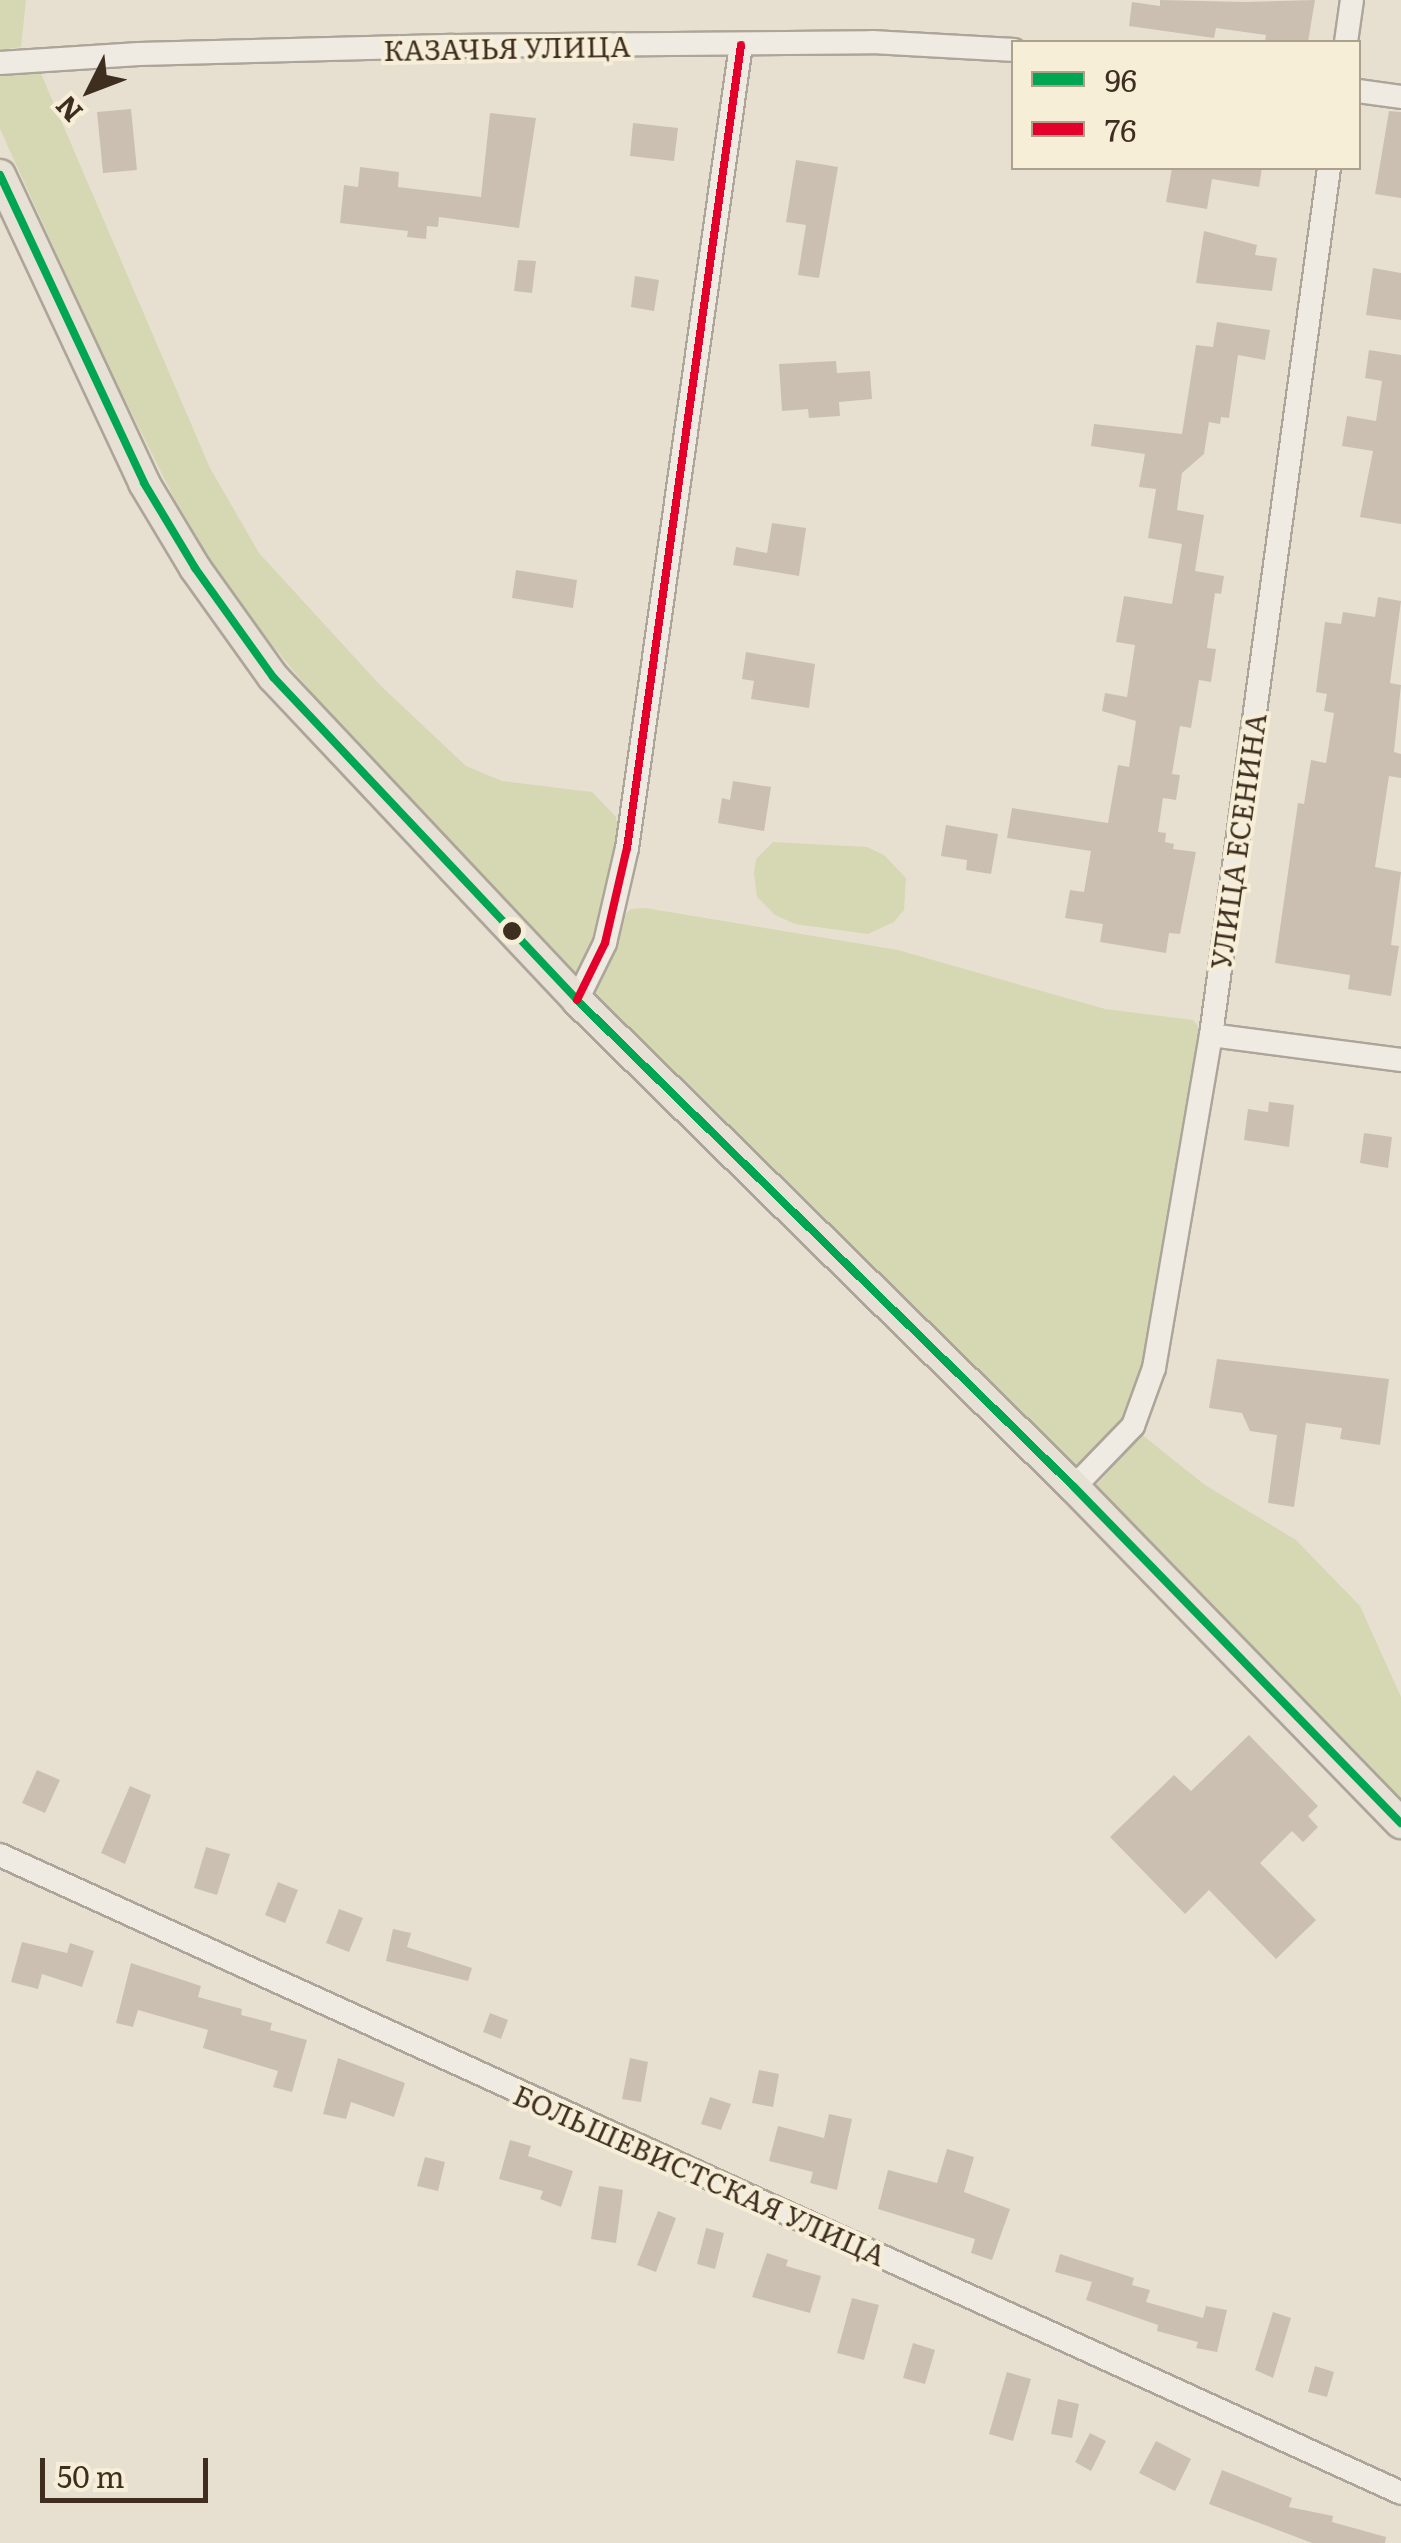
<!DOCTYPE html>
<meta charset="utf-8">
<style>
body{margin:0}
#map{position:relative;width:1401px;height:2543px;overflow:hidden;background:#e7e0d1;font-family:Literata,serif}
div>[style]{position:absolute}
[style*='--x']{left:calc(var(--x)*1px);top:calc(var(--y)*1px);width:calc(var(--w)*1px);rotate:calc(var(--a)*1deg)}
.green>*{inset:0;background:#d6d7b3}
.building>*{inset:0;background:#cbbfb2}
.roads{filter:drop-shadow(2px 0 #ada599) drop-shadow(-2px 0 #ada599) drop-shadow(0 2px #ada599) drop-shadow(0 -2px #ada599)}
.minor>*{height:22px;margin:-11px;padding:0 11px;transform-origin:11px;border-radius:11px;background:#efebe3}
.major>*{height:30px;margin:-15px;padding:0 15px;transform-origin:15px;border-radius:15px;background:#e6e1d4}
.bus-1>*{height:8px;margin:-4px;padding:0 4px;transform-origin:4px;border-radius:4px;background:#00a651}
.bus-2>*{height:8px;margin:-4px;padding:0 4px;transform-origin:4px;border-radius:4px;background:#e4002b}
.dots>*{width:28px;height:28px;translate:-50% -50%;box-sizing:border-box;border:5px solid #f7eed8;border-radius:50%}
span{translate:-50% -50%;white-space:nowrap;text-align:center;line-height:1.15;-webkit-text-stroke:8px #f7eed8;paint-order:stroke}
.street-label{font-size:28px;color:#3d2e20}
.legend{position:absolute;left:1011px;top:40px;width:350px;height:130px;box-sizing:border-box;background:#f7eed8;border:2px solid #ada18e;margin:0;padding:12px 18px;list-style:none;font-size:30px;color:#3d2e20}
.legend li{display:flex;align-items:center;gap:20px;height:50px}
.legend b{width:50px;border:2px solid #ada18e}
.north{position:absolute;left:40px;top:40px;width:100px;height:100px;-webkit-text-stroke:8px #f7eed8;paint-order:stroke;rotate:228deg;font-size:28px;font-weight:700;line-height:40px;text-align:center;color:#3d2e20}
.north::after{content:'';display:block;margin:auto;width:35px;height:45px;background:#3d2e20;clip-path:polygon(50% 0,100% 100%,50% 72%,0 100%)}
.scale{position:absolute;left:40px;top:2458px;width:168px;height:45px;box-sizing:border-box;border:5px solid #3d2e20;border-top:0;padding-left:12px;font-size:30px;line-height:35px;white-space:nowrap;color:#3d2e20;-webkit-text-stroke:8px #f7eed8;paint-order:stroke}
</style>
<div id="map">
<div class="green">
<i style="clip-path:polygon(0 0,26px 0,21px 47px,0 50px)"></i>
<i style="clip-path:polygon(39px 69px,210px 468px,259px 553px,380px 685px,466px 766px,502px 781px,592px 792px,616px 817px,619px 834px,598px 941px,584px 970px,575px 973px,348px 736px,232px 597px,174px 498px,103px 356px,0 129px,0 71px)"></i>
<i style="clip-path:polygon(773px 842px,867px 847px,884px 855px,906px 878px,904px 910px,894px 922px,868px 934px,795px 924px,775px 915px,757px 897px,754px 874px,756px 859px)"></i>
<i style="clip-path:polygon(645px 908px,898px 950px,1105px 1009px,1193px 1020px,1198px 1026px,1199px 1043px,1140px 1376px,1129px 1415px,1078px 1468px,594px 993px,624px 915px,631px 909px)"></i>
<i style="clip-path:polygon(1141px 1434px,1205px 1485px,1296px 1540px,1360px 1606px,1401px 1697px,1401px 1798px,1095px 1487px)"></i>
</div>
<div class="building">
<i style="clip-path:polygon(1160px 0,1243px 2px,1315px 0,1308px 42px,1265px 42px,1266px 35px,1216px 28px,1214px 38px,1129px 26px,1132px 2px,1160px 6px)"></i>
<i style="clip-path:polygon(131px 109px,137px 170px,103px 173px,97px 112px)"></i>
<i style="clip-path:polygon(1389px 111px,1401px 112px,1401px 198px,1375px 194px)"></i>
<i style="clip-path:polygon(490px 113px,536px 118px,519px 228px,439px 217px,438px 227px,427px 226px,426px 239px,407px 237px,408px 231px,340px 223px,344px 185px,358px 187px,360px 167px,399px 172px,398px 187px,481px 197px)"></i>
<i style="clip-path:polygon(633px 123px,678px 128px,674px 161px,630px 156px)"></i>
<i style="clip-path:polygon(796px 160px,838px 167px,819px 278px,798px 275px,806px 225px,786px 222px)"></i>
<i style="clip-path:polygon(1172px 168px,1262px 168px,1259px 187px,1212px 179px,1207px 209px,1166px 202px)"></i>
<i style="clip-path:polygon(1204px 231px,1257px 245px,1255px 255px,1277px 258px,1272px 291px,1196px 283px)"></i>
<i style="clip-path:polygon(518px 260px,536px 261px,532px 293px,514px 291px)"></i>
<i style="clip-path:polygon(1373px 268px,1401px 273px,1401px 320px,1366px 315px)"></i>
<i style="clip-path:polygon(635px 276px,659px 280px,654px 311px,631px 307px)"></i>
<i style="clip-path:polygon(1217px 322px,1270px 330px,1265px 360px,1238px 355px,1229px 418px,1221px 417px,1220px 424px,1209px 422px,1204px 454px,1182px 473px,1177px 510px,1204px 515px,1195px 571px,1224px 576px,1221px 594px,1215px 593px,1207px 648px,1216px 649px,1211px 682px,1199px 680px,1191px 728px,1180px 726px,1172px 774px,1180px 775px,1176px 800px,1163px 798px,1158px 832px,1166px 833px,1165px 842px,1174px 844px,1173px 849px,1196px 852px,1180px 934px,1169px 933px,1166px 953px,1100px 942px,1103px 924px,1065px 918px,1070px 890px,1084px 892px,1091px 851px,1007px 838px,1012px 808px,1108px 823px,1118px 765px,1129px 767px,1136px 721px,1102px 711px,1105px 693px,1127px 697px,1135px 645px,1116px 642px,1124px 596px,1172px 604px,1182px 544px,1148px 538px,1156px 489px,1139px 487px,1145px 454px,1091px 446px,1094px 424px,1182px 434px,1196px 345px,1213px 347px)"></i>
<i style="clip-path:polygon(1369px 350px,1401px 355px,1401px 524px,1360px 517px,1373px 451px,1342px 446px,1347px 416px,1376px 421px,1382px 381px,1365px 378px)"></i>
<i style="clip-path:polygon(836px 361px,837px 373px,870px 371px,872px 399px,839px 402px,840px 416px,809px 418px,808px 409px,782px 411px,779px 364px)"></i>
<i style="clip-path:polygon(772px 523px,806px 528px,799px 576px,733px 565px,736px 547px,767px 553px)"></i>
<i style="clip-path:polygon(516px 570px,577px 580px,573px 608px,512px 598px)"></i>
<i style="clip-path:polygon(1378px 597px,1401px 601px,1390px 683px,1401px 685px,1394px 752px,1401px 754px,1401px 778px,1389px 776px,1375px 867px,1401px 872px,1391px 945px,1399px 946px,1391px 996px,1348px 989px,1350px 975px,1275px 963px,1298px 803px,1304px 804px,1311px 760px,1326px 763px,1334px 713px,1324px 711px,1327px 694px,1316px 692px,1325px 622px,1341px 624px,1343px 612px,1375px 617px)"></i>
<i style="clip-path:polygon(746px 652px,815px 664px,809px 708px,751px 699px,754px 681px,742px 679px)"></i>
<i style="clip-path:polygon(733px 781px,771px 787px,764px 831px,718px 823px,722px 798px,730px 800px)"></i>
<i style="clip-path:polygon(946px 825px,998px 834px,991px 874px,966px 870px,967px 860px,941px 856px)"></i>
<i style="clip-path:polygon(1269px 1102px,1294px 1105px,1289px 1147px,1244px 1140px,1248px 1109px,1268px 1112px)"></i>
<i style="clip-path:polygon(1364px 1133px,1392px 1137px,1388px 1168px,1360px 1163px)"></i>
<i style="clip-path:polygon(1217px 1359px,1389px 1379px,1380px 1445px,1340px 1439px,1342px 1428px,1306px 1423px,1294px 1507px,1268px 1503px,1277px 1435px,1250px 1431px,1242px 1413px,1209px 1408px)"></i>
<i style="clip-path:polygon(1249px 1735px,1318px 1806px,1308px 1816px,1318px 1827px,1303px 1842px,1292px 1831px,1260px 1863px,1316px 1920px,1276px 1959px,1209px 1890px,1185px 1914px,1110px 1837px,1174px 1775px,1191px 1791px)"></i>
<i style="clip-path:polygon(37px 1770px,60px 1780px,45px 1813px,22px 1803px)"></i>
<i style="clip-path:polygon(130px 1786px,151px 1795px,125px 1864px,101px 1853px)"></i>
<i style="clip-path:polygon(206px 1847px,230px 1854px,217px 1895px,194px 1888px)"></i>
<i style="clip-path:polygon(278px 1882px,298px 1890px,285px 1923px,265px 1915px)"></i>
<i style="clip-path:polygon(339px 1909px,363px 1918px,349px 1952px,326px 1943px)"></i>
<i style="clip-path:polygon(393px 1929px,411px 1933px,407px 1947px,472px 1968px,468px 1981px,386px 1961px)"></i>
<i style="clip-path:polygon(22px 1942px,67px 1953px,70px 1943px,94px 1951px,82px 1987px,42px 1974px,38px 1989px,11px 1982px)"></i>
<i style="clip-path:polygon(131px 1963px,201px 1986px,198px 1997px,242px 2009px,241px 2015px,272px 2023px,270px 2030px,307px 2040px,292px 2092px,273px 2087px,278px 2071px,203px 2048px,208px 2030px,138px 2010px,133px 2027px,116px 2023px)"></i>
<i style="clip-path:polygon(490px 2013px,508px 2020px,501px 2039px,483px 2032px)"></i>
<i style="clip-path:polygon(338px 2058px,405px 2083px,394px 2117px,351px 2102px,346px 2119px,323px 2114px)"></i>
<i style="clip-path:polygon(630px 2058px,648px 2062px,641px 2102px,622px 2099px)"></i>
<i style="clip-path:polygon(759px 2070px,779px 2074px,773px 2107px,752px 2103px)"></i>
<i style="clip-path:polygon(710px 2097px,731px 2104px,721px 2130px,701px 2124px)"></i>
<i style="clip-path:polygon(829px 2114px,852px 2119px,837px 2190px,810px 2183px,813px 2172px,769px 2161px,778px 2126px,824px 2138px)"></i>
<i style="clip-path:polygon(510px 2140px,531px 2146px,528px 2156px,573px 2171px,561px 2207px,540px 2199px,543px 2191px,499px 2179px)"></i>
<i style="clip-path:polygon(947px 2149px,974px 2157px,964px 2192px,1010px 2209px,992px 2260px,971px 2253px,975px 2239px,878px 2209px,888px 2170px,937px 2183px)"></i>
<i style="clip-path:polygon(425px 2157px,445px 2162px,438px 2191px,417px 2186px)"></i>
<i style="clip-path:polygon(599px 2186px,623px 2190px,616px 2243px,591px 2239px)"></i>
<i style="clip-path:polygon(658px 2211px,676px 2218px,656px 2272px,637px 2265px)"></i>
<i style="clip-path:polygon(706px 2228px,724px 2233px,715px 2269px,697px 2264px)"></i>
<i style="clip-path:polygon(767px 2253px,788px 2260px,786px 2266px,821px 2276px,810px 2313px,752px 2297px)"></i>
<i style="clip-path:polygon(1060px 2254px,1134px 2278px,1132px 2285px,1150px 2290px,1146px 2302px,1203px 2318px,1206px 2306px,1227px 2310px,1217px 2352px,1196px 2348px,1198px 2342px,1157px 2331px,1158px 2325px,1086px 2300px,1092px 2282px,1055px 2272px)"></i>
<i style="clip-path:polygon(852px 2298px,879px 2305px,864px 2360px,837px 2353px)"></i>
<i style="clip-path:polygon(1273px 2312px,1291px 2318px,1273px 2378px,1255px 2370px)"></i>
<i style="clip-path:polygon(913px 2343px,935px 2350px,925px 2384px,903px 2378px)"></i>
<i style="clip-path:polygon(1315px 2366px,1334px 2372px,1327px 2397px,1308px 2392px)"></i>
<i style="clip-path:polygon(1007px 2372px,1031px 2379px,1013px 2441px,989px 2434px)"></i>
<i style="clip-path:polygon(1058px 2399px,1079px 2404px,1072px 2438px,1051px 2434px)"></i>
<i style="clip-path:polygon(1090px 2433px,1106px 2441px,1091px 2471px,1075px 2462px)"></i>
<i style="clip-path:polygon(1156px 2441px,1191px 2459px,1175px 2491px,1139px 2473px)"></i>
<i style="clip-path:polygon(1222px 2470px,1292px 2498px,1289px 2507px,1333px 2516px,1332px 2522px,1386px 2537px,1385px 2543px,1312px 2543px,1209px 2504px)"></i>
</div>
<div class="roads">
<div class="minor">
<i style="--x:1346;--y:42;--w:42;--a:-81.9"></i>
<i style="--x:0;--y:63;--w:139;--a:-3.7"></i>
<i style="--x:139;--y:54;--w:314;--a:-1.5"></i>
<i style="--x:453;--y:46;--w:419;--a:-0.5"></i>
<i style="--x:872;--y:42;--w:142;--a:3.2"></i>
<i style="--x:1358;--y:91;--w:43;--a:7.9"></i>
<i style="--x:577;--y:1000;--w:64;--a:-63.8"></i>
<i style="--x:605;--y:943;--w:98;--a:-77"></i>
<i style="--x:627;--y:848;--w:811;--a:-81.92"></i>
<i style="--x:1211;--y:1035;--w:192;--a:7.5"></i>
<i style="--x:1074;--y:1487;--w:85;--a:-46"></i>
<i style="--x:1133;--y:1426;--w:62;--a:-70.1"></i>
<i style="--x:1154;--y:1368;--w:338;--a:-80.3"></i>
<i style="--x:1211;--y:1035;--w:875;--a:-82.25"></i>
<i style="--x:0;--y:1855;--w:1539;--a:24.48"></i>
</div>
<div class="major">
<i style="--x:0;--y:175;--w:340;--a:64.9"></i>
<i style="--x:144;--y:483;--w:99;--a:59"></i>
<i style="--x:195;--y:568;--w:134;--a:54.4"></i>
<i style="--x:273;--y:677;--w:444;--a:46.7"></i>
<i style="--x:577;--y:1000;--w:696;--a:44.42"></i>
<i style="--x:1074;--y:1487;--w:469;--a:45.8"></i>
</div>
</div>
<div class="bus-1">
<i style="--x:0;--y:175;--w:340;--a:64.9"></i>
<i style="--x:144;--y:483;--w:99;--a:59"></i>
<i style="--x:195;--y:568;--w:134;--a:54.4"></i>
<i style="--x:273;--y:677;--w:444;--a:46.7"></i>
<i style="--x:577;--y:1000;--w:696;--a:44.42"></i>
<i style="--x:1074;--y:1487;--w:469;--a:45.8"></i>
</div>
<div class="bus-2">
<i style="--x:577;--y:1000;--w:64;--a:-63.8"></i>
<i style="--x:605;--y:943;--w:98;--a:-77"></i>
<i style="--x:627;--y:848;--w:811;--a:-81.92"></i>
</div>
<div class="dots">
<i style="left:512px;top:931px;background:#3d2e20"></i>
</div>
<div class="street-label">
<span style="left:507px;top:47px;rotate:-1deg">КАЗАЧЬЯ УЛИЦА</span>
<span style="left:1237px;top:841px;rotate:-82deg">УЛИЦА ЕСЕНИНА</span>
<span style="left:700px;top:2174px;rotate:24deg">БОЛЬШЕВИСТСКАЯ УЛИЦА</span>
</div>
<ul class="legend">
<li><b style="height:12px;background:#00a651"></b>96</li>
<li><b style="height:12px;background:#e4002b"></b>76</li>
</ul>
<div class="north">N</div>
<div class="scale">50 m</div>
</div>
